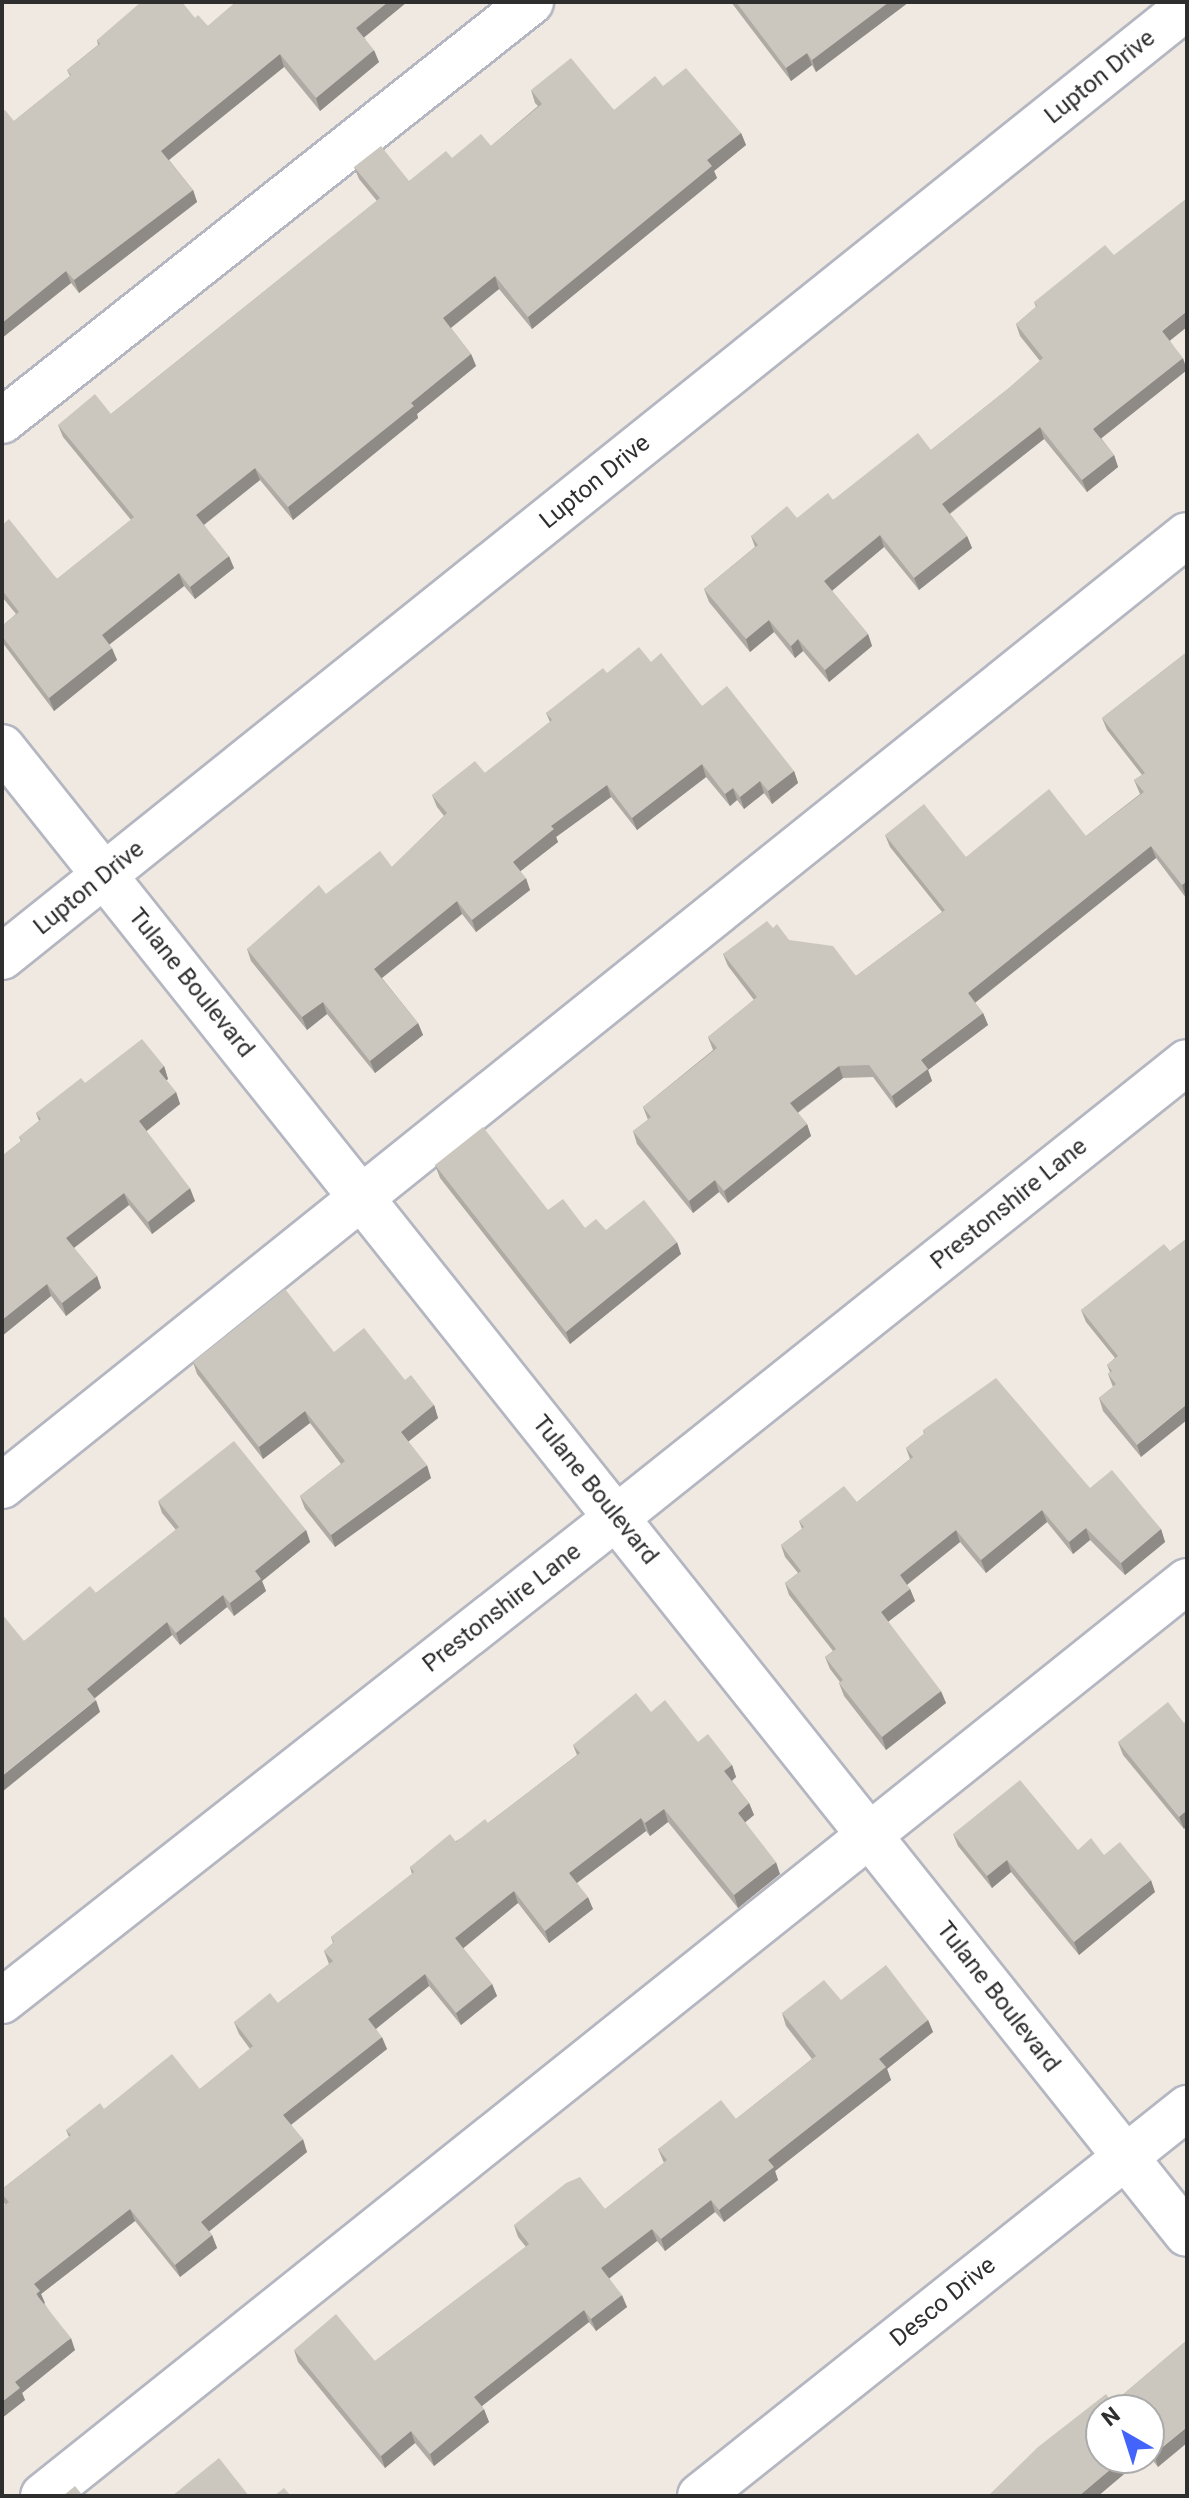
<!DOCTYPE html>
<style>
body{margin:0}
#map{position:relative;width:1189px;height:2498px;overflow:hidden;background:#efe9e1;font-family:Roboto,sans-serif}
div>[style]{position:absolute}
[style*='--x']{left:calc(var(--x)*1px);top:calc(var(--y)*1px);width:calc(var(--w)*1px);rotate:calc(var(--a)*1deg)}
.roads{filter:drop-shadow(2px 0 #b4b7c1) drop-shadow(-2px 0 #b4b7c1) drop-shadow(0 2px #b4b7c1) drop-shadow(0 -2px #b4b7c1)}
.minor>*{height:44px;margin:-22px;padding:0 22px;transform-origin:22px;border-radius:22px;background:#fff}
.wall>*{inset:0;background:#afaba4}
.shaded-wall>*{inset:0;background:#8e8b86}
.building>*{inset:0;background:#cbc7bf}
span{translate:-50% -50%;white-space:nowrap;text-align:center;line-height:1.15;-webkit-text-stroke:6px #fff;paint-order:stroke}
.street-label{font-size:24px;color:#2e2e2e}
.frame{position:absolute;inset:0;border:4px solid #2e2e2e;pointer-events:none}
.north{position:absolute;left:1085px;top:2394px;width:80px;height:80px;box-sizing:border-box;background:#fff;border:2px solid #ababab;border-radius:50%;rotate:321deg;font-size:22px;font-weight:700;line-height:32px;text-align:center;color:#2e2e2e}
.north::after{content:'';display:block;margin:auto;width:28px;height:36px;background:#4264fb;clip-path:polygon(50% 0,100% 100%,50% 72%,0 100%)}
</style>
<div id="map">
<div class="roads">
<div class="minor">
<i style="--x:2;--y:421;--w:675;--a:-38.38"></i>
<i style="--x:2;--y:747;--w:1901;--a:51.45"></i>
<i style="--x:2;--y:957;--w:1519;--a:-38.72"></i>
<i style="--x:2;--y:1486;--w:1519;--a:-38.75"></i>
<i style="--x:2;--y:2001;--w:783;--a:-38.2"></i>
<i style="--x:617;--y:1517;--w:729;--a:-38.6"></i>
<i style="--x:43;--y:2496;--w:1465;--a:-38.65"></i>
<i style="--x:700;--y:2496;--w:623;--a:-38.54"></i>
</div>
</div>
<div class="wall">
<i style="clip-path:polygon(236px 2px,407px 2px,364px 37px,379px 62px,320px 111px,284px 67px,169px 160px,193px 190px,197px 202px,79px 293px,71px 283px,2px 338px,14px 121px,70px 76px,67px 70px,98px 45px,97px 40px,195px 18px,208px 26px)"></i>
<i style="clip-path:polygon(731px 2px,909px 2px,816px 72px,812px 65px,791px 81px)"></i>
<i style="clip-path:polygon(663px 86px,741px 133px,746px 145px,714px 171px,717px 178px,532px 329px,499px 289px,451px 328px,471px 354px,476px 366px,417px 414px,418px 418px,293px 520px,260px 480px,204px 525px,234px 568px,195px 599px,184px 586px,109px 645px,117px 660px,54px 711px,2px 642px,2px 626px,16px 614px,2px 597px,2px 525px,57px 579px,131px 520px,63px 437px,58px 425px,111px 414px,377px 201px,359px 179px,354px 167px,409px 181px,452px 158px,491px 146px,538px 106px,535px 103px,531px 90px,614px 110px)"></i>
<i style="clip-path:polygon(1034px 302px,1170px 341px,1187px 368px,1187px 370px,1101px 438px,1114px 455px,1118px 467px,1087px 492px,1044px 439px,950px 514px,967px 536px,972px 548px,919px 590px,884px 547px,832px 591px,868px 634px,872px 646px,829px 682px,803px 651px,795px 658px,774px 632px,750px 652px,709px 602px,704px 589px,755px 547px,751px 536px,797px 518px,931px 450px,1009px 388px,1040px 361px,1020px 336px,1016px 324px,1036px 307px)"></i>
<i style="clip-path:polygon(1187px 652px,1186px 898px,1156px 858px,975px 1003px,983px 1013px,988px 1025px,928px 1070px,932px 1081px,896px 1108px,873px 1077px,843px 1078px,798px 1113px,807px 1124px,811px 1136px,728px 1203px,719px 1192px,693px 1213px,637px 1144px,633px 1131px,648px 1120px,643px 1107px,713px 1050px,708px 1037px,754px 1000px,728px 966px,723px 954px,773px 928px,789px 940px,856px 976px,942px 912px,890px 847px,885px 835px,966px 857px,1086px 836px,1140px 794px,1134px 780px,1142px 775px,1107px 730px,1102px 718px)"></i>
<i style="clip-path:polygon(651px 662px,702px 706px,794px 771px,798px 783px,772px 804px,764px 793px,744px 809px,737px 800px,730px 806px,706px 777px,637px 830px,611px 797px,556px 837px,558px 842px,520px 871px,530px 890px,476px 932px,462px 914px,382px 978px,418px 1023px,423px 1035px,375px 1073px,327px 1014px,307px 1030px,251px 961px,247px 949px,326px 894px,392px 867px,444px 816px,437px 807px,432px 795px,485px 773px,550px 722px,546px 713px,607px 673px)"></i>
<i style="clip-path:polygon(164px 1066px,168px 1079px,166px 1080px,176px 1092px,180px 1104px,146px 1131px,195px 1201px,152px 1234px,129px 1205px,74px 1248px,97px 1276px,101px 1288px,66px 1316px,51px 1296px,2px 1336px,2px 1156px,21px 1141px,19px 1137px,39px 1121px,36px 1113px,85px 1083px)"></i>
<i style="clip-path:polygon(435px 1165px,548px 1210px,585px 1228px,606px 1230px,681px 1254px,570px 1344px,440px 1178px)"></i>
<i style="clip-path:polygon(1170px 1251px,1141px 1457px,1103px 1411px,1099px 1398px,1113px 1387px,1108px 1374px,1110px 1372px,1107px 1365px,1115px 1358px,1086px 1322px,1081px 1310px)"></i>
<i style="clip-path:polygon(334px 1352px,405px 1380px,434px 1405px,438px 1418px,408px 1442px,431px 1478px,335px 1547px,305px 1509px,300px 1496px,341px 1464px,310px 1423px,263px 1459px,197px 1374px,193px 1362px)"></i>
<i style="clip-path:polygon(923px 1430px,1090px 1488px,1161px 1529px,1165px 1542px,1125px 1575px,1090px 1540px,1073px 1554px,1047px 1522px,986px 1573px,960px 1542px,907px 1585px,910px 1589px,915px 1601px,888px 1622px,946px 1703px,886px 1750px,844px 1696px,839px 1683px,840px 1682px,830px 1669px,825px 1657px,833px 1651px,789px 1595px,785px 1583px,798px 1573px,785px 1557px,781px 1545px,802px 1529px,799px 1521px,857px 1502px,910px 1459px,906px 1448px,924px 1434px)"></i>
<i style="clip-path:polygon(158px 1501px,306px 1530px,310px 1542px,262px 1581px,266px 1591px,234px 1616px,227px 1607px,180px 1645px,172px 1635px,94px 1699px,100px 1712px,24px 1641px,96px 1593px,176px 1530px,162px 1513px)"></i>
<i style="clip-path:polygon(651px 1712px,732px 1765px,736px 1777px,732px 1781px,749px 1803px,754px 1815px,745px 1822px,780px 1874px,738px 1908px,668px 1822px,650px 1836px,646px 1831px,577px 1883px,593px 1909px,549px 1943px,518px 1903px,463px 1948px,492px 1984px,497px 1996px,461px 2025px,429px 1986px,376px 2029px,387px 2049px,291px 2125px,307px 2152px,209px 2231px,212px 2235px,217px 2248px,180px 2277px,135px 2221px,41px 2294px,44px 2303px,75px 2350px,22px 2393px,25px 2400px,2px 2418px,2px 2207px,5px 2205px,2px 2197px,2px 2189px,69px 2137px,66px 2130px,104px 2109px,200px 2089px,250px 2049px,239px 2034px,234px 2022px,278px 2003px,329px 1964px,324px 1951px,333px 1943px,331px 1937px,412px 1874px,410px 1867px,488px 1823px,577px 1755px,573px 1745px)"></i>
<i style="clip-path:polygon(1184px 1723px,1184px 1829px,1123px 1755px,1118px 1742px)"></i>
<i style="clip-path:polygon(953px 1834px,1078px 1850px,1104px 1855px,1155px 1892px,1079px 1955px,1011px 1872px,992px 1888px,958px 1846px)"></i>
<i style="clip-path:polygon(841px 2000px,928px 2020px,933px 2032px,887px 2069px,891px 2080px,775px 2171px,778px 2180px,724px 2222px,715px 2212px,665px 2251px,657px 2241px,609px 2278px,627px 2307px,596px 2331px,589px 2322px,482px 2406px,489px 2422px,434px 2466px,415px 2443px,385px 2468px,298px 2362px,294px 2350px,375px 2361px,526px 2247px,518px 2237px,514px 2225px,605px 2209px,664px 2163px,658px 2149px,736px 2119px,812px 2059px,786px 2026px,782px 2013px)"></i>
<i style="clip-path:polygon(1186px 2341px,1158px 2467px,1149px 2456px,1149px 2410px,1101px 2458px,1143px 2458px,1098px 2496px,988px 2496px,1113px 2403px)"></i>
</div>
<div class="shaded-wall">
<i style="clip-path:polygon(388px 2px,407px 2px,361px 40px,356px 28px)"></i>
<i style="clip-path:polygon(889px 2px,909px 2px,816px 72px,812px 60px)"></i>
<i style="clip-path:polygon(374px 50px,379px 62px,320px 111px,316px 98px)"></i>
<i style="clip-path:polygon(807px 53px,812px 65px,791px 81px,786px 68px)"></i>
<i style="clip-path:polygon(280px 54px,284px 67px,165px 163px,161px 151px)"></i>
<i style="clip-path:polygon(741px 133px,746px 145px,714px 171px,717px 178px,532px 329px,528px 317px,707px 160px)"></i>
<i style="clip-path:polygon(193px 190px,197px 202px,79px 293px,74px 280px)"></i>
<i style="clip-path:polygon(66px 271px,71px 283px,2px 338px,2px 323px)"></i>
<i style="clip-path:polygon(495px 276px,499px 289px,448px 330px,443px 318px)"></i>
<i style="clip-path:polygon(1187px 311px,1187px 327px,1167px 343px,1162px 331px)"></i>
<i style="clip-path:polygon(471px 354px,476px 366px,417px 414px,418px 418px,293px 520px,288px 507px,411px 403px)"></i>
<i style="clip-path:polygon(1183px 358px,1187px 370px,1098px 441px,1093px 429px)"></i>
<i style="clip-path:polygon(1040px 427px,1044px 439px,946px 516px,942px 504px)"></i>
<i style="clip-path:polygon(1114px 455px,1118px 467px,1087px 492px,1082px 480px)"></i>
<i style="clip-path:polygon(255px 468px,260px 480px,201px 527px,196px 515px)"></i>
<i style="clip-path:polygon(880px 535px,884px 547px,829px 593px,824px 581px)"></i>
<i style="clip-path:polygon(967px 536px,972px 548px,919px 590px,914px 578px)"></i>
<i style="clip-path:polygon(229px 556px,234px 568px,195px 599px,190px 587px)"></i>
<i style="clip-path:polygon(179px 573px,184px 586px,106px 647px,102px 635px)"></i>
<i style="clip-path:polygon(769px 620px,774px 632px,750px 652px,746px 639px)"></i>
<i style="clip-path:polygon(868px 634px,872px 646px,829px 682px,825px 670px)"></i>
<i style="clip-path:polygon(798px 639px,803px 651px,795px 658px,791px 646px)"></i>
<i style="clip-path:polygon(112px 648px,117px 660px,54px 711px,49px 698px)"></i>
<i style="clip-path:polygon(702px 764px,706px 777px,637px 830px,632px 818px)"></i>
<i style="clip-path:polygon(794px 771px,798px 783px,772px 804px,768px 791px)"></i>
<i style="clip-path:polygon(760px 781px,764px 793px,744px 809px,740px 797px)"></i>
<i style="clip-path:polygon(607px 785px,611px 797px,556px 837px,558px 842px,517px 874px,513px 862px,551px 826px)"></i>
<i style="clip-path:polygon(733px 788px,737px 800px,730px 806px,725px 794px)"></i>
<i style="clip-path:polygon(1151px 846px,1156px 858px,972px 1005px,968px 993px)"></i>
<i style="clip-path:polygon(526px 878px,530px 890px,476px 932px,472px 920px)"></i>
<i style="clip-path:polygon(1187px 881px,1187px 897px,1186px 898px,1182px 885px)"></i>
<i style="clip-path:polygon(457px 901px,462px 914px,378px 981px,374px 969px)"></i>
<i style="clip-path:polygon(323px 1002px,327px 1014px,307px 1030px,302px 1017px)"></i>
<i style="clip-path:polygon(983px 1013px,988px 1025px,928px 1070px,932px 1081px,896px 1108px,892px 1096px,921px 1060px)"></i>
<i style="clip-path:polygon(418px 1023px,423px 1035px,375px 1073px,370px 1061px)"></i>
<i style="clip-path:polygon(164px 1066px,168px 1079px,163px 1083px,159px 1071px)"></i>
<i style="clip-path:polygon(839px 1066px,843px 1078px,794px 1115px,790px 1103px)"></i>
<i style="clip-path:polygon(176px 1092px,180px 1104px,143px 1134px,139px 1121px)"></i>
<i style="clip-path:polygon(807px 1124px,811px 1136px,728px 1203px,724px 1191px)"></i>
<i style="clip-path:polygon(715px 1180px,719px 1192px,693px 1213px,689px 1201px)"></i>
<i style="clip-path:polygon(190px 1188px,195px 1201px,152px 1234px,148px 1222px)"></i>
<i style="clip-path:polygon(124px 1193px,129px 1205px,71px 1250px,66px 1238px)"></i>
<i style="clip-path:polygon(677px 1242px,681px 1254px,570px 1344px,566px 1332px)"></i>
<i style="clip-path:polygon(97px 1276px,101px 1288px,66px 1316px,62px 1303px)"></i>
<i style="clip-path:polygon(47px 1284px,51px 1296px,2px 1336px,2px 1320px)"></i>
<i style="clip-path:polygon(1187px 1404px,1187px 1420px,1141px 1457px,1137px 1445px)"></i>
<i style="clip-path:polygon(434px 1405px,438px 1418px,405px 1444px,401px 1432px)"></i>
<i style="clip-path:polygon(305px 1411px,310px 1423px,263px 1459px,259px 1447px)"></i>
<i style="clip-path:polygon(427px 1465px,431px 1478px,335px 1547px,331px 1535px)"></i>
<i style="clip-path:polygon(1042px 1510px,1047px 1522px,986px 1573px,981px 1560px)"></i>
<i style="clip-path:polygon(1086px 1528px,1090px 1540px,1073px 1554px,1069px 1542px)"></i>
<i style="clip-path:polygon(1161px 1529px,1165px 1542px,1125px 1575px,1121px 1563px)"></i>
<i style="clip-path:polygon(306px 1530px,310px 1542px,262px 1581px,266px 1591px,234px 1616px,230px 1603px,255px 1571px)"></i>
<i style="clip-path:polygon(956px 1530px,960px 1542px,904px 1587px,900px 1575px)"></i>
<i style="clip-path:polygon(910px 1589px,915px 1601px,885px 1624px,881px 1612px)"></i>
<i style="clip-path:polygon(223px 1595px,227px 1607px,180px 1645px,176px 1633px)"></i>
<i style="clip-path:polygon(167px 1622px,172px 1635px,91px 1701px,87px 1689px)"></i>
<i style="clip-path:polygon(941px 1691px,946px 1703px,886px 1750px,882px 1737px)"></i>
<i style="clip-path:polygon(96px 1700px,100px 1712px,2px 1792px,2px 1776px)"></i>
<i style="clip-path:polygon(732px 1765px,736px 1777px,729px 1783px,724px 1771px)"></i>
<i style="clip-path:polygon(749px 1803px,754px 1815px,742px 1825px,738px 1813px)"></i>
<i style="clip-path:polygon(664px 1809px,668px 1822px,650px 1836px,645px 1823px)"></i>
<i style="clip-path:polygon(1187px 1810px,1187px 1826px,1184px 1829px,1179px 1817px)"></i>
<i style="clip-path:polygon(641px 1818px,646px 1831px,574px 1885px,569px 1873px)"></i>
<i style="clip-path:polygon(1007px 1860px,1011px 1872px,992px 1888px,987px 1876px)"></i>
<i style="clip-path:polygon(776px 1862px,780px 1874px,738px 1908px,734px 1895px)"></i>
<i style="clip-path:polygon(1151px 1880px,1155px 1892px,1079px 1955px,1074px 1942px)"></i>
<i style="clip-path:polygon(514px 1891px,518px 1903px,460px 1951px,455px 1938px)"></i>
<i style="clip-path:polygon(588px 1897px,593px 1909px,549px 1943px,545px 1931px)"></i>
<i style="clip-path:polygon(425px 1974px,429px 1986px,373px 2031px,368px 2019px)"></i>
<i style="clip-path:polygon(492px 1984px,497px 1996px,461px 2025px,456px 2013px)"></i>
<i style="clip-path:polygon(928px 2020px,933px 2032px,887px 2069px,891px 2080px,775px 2171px,778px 2180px,724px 2222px,719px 2210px,768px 2160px,879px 2059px)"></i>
<i style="clip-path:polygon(382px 2037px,387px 2049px,288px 2127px,283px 2115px)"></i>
<i style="clip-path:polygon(303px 2139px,307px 2152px,206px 2234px,201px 2222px)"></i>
<i style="clip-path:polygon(711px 2200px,715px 2212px,665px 2251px,661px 2239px)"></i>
<i style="clip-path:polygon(130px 2209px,135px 2221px,41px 2294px,45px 2303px,41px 2306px,34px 2284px)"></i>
<i style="clip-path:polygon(652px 2229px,657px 2241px,606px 2281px,601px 2268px)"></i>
<i style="clip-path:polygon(212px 2235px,217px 2248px,180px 2277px,175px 2265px)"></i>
<i style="clip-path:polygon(622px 2295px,627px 2307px,596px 2331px,591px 2319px)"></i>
<i style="clip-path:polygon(584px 2310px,589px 2322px,478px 2409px,474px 2397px)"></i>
<i style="clip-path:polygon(71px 2338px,75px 2350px,22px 2393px,25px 2400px,2px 2418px,2px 2402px,15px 2382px)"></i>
<i style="clip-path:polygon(484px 2409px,489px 2422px,434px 2466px,430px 2454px)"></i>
<i style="clip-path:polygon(1187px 2427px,1187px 2443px,1158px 2467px,1154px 2454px)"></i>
<i style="clip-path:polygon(411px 2431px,415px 2443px,385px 2468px,381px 2456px)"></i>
<i style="clip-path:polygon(1124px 2458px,1143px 2458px,1098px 2496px,1079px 2496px)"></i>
</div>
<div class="building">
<i style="clip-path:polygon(141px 2px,182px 2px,195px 18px,198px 15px,208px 26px,236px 2px,388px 2px,356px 28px,374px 50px,316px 98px,280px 54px,161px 151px,193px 190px,74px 280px,66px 271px,2px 323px,2px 112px,5px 110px,14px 121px,71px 75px,67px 70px,100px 44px,97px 40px)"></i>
<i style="clip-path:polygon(736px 2px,889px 2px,812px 60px,807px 53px,786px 68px)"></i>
<i style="clip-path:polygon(571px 58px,614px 110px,655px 76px,663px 86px,686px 68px,741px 133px,707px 160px,712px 166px,528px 317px,495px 276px,443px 318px,471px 354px,411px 403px,414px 406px,288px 507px,255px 468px,196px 515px,229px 556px,190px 587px,179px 573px,102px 635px,112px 648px,49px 698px,2px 636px,2px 626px,19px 612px,2px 590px,2px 525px,9px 519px,57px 579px,134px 517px,58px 425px,95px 394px,111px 414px,380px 198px,354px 167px,381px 146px,409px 181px,446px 151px,452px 158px,481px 134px,491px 146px,542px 104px,531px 90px)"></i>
<i style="clip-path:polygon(1187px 198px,1187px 311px,1162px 331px,1183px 358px,1093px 429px,1114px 455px,1082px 480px,1040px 427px,942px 504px,967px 536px,914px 578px,880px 535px,824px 581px,868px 634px,825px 670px,798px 639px,791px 646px,769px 620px,746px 639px,704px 589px,758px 545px,751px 536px,787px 506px,797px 518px,828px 493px,833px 500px,918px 433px,931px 450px,1009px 388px,1043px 358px,1016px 324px,1037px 306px,1034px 302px,1105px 245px,1114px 255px)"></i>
<i style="clip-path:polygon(639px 647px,651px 662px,661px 653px,702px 706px,727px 686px,794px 771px,768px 791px,760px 781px,740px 797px,733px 788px,725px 794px,702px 764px,632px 818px,607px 785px,551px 826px,554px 829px,513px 862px,526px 878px,472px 920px,457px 901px,374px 969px,418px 1023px,370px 1061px,323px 1002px,302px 1017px,247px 949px,319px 885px,326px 894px,380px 851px,392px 867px,447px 813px,432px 795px,475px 761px,485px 773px,552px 720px,546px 713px,603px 668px,607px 673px)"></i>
<i style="clip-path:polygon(1187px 652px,1187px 881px,1182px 885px,1151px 846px,968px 993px,983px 1013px,921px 1060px,928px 1069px,892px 1096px,869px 1065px,839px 1066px,790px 1103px,807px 1124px,724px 1191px,715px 1180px,689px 1201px,633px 1131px,651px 1117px,643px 1107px,717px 1048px,708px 1037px,757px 997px,723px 954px,767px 921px,773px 928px,777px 924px,789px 940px,833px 946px,856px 976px,945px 910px,885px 835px,924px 804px,966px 857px,1049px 789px,1086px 836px,1144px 792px,1134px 780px,1145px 773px,1102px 718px)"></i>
<i style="clip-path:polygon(142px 1039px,164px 1066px,159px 1071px,176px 1092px,139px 1121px,190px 1188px,148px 1222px,124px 1193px,66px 1238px,97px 1276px,62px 1303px,47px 1284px,2px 1320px,2px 1156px,22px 1140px,19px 1137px,41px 1119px,36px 1113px,81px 1078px,85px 1083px)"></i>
<i style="clip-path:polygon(483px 1127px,548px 1210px,563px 1199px,585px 1228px,596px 1219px,606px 1230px,644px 1200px,677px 1242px,566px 1332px,435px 1165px)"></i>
<i style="clip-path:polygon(1187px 1238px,1187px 1404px,1137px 1445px,1099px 1398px,1116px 1384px,1108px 1374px,1112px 1371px,1107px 1365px,1118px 1356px,1081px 1310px,1164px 1244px,1170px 1251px)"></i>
<i style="clip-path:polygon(285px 1289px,334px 1352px,364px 1328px,405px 1380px,411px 1375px,434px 1405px,401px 1432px,427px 1465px,331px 1535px,300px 1496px,345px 1461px,305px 1411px,259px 1447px,193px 1362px)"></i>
<i style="clip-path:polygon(996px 1378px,1090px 1488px,1112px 1470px,1161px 1529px,1121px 1563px,1086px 1528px,1069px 1542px,1042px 1510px,981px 1560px,956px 1530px,900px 1575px,910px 1589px,881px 1612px,941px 1691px,882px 1737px,839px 1683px,843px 1680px,825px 1657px,836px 1649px,785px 1583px,801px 1571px,781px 1545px,804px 1527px,799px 1521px,844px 1486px,857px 1502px,913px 1457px,906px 1448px,925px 1433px,923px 1430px)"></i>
<i style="clip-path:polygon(234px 1441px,306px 1530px,255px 1571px,261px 1579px,230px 1603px,223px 1595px,176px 1633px,167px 1622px,87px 1689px,96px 1700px,2px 1776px,2px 1614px,24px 1641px,90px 1586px,96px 1593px,179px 1527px,158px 1501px)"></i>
<i style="clip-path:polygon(636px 1693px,651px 1712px,665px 1700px,698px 1742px,708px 1734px,732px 1765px,724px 1771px,749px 1803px,738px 1813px,776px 1862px,734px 1895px,664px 1809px,645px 1823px,641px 1818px,569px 1873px,588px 1897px,545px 1931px,514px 1891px,455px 1938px,492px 1984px,456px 2013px,425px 1974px,368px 2019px,382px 2037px,283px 2115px,303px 2139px,201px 2222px,212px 2235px,175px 2265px,130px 2209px,34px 2284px,40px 2291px,36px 2294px,71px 2338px,15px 2382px,20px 2388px,2px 2402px,2px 2207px,9px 2202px,2px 2194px,2px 2189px,71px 2135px,66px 2130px,100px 2103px,104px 2109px,172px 2054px,200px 2089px,253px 2046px,234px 2022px,270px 1993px,278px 2003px,333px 1961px,324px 1951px,334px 1942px,331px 1937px,414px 1872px,410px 1867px,450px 1834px,456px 1842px,485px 1819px,488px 1823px,580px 1753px,573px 1745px)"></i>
<i style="clip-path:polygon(1168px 1702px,1184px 1723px,1187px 1720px,1187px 1810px,1179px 1817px,1118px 1742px)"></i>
<i style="clip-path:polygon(1020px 1780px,1078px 1850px,1091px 1838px,1104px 1855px,1120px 1842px,1151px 1880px,1074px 1942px,1007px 1860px,987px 1876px,953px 1834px)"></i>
<i style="clip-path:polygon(886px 1965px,928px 2020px,879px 2059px,886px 2067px,768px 2160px,774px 2167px,719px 2210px,711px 2200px,661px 2239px,652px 2229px,601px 2268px,622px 2295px,591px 2319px,584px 2310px,474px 2397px,484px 2409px,430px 2454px,411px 2431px,381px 2456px,294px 2350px,336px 2314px,375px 2361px,529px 2244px,514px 2225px,566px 2183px,580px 2177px,605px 2209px,667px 2160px,658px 2149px,721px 2100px,736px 2119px,816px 2056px,782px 2013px,824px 1980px,841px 2000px)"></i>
<i style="clip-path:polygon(1186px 2341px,1187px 2427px,1154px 2454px,1149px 2449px,1149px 2410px,1101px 2410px,1101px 2458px,1124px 2458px,1079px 2496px,988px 2496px,1038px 2447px,1106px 2394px,1113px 2403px)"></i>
<i style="clip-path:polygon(219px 2458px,249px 2496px,172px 2496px)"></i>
<i style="clip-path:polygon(75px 2486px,83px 2496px,63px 2496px)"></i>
<i style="clip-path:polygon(284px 2488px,291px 2496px,274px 2496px)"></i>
</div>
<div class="street-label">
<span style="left:1100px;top:77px;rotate:-39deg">Lupton Drive</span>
<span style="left:595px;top:482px;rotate:-39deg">Lupton Drive</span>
<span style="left:89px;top:888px;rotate:-39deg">Lupton Drive</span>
<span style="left:191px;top:983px;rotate:51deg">Tulane Boulevard</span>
<span style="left:1009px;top:1204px;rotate:-39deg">Prestonshire Lane</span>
<span style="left:595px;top:1490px;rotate:51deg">Tulane Boulevard</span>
<span style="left:502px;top:1608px;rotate:-38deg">Prestonshire Lane</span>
<span style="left:998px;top:1997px;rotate:52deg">Tulane Boulevard</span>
<span style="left:943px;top:2302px;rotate:-39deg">Desco Drive</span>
</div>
<div class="frame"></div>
<div class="north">N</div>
</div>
